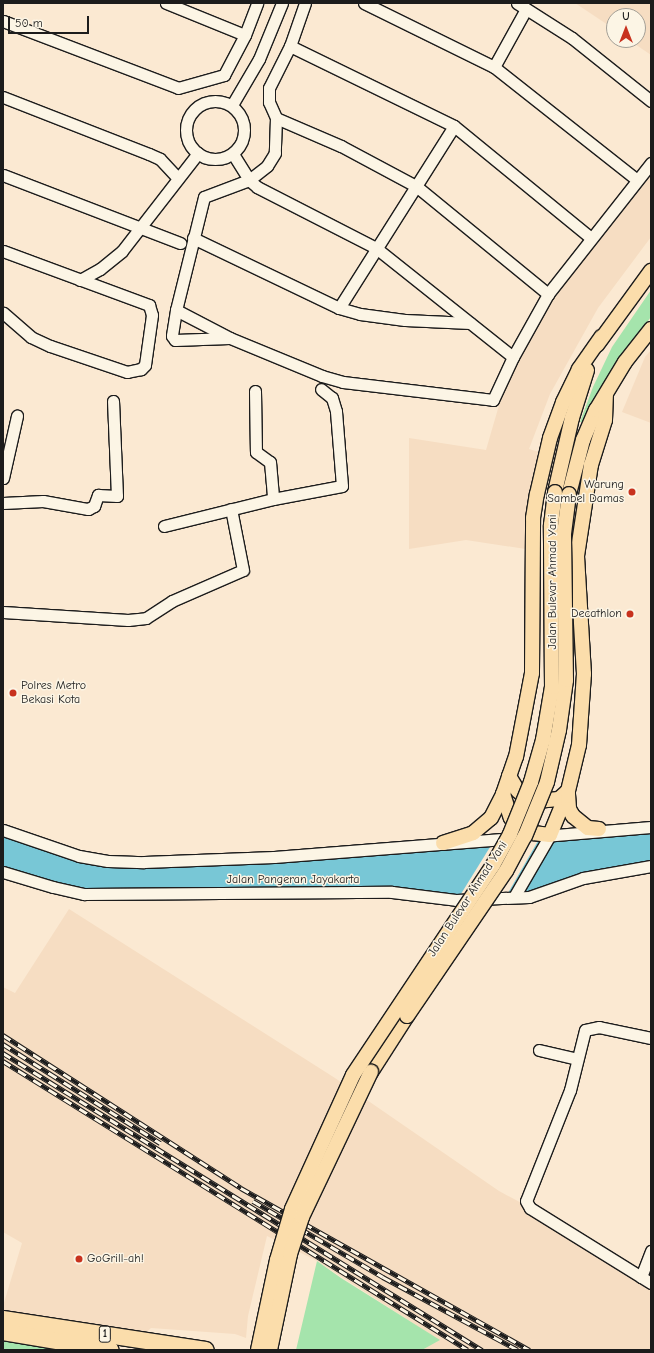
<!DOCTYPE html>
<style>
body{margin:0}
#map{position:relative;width:654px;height:1353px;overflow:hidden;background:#fbe9d2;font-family:"Comic Neue",sans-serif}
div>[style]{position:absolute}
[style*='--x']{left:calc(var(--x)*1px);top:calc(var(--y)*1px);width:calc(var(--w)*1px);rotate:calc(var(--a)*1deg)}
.built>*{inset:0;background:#f6ddc2}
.green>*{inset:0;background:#a5e4ac}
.water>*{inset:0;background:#78c7d6}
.pier>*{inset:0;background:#fbe9d2}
.roads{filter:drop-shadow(1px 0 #1c1c1c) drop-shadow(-1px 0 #1c1c1c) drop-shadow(0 1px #1c1c1c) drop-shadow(0 -1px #1c1c1c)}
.minor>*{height:11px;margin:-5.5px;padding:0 5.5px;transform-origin:5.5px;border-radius:5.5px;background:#fcf5e5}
.minor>.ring{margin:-5.5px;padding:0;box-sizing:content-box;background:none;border:11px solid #fcf5e5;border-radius:50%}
.major>*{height:14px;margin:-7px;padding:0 7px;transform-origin:7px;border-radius:7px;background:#fbddab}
.highway>*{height:16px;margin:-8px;padding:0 8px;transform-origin:8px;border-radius:8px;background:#fbddab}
.rail>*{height:4.5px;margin-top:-2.25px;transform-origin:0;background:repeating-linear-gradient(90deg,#fcf5e5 0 9px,#1c1c1c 0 18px);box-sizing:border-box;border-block:1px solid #1c1c1c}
.bridges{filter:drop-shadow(1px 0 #1c1c1c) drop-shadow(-1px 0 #1c1c1c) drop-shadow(0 1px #1c1c1c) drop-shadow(0 -1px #1c1c1c)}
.major-bridge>*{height:14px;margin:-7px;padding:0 7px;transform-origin:7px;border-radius:7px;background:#fbddab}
.dots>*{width:11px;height:11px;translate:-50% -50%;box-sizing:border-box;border:2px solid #fcf5e5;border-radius:50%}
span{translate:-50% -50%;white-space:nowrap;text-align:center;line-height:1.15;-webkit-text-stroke:3px #fcf5e5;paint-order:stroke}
.shield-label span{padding:1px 3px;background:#fcf5e5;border:1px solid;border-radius:3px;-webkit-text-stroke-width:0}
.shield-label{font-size:11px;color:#1c1c1c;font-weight:700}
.poi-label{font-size:12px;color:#1c1c1c}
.right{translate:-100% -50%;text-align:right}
.left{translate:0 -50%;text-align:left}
.street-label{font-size:12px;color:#1c1c1c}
.frame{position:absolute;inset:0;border:4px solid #1c1c1c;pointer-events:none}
.north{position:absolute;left:606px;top:8px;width:40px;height:40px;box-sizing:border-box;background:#fcf5e5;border:1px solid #a29e95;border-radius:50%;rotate:0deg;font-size:11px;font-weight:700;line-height:16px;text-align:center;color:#1c1c1c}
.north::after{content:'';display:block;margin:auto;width:14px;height:18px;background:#c8321e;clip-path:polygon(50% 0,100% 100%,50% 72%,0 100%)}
.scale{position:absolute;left:8px;top:16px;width:81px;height:18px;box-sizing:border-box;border:2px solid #1c1c1c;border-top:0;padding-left:5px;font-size:12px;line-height:14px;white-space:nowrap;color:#1c1c1c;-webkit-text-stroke:3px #fcf5e5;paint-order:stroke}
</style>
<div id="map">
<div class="built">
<i style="clip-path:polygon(575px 3px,651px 3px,651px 55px,629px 40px,638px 40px,638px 16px,614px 16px,614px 29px)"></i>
<i style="clip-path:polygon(651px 163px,651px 237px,598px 308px,550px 394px,529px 449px,546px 454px,532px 550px,466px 540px,409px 549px,409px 438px,486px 450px,513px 357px,548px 294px)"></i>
<i style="clip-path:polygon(651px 350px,651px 423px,622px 412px,645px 357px)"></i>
<i style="clip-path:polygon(69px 909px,335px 1078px,499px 1191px,590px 1240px,651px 1280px,651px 1350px,422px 1350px,439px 1340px,317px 1261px,267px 1236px,248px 1316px,246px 1338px,235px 1334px,151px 1328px,139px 1339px,3px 1319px,3px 1306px,22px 1243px,3px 1232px,3px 987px,15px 993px)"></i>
</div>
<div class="green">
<i style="clip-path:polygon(651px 290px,651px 317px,613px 366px,584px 422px,580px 422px,593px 387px,612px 347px)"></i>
<i style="clip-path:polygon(317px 1261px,341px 1278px,440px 1340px,422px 1350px,296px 1350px)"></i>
<i style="clip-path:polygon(3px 1332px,111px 1350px,3px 1350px)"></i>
</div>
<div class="water">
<i style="clip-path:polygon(651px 827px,651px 866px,514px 897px,392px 892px,84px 894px,3px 872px,3px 830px,79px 856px,144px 862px)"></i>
</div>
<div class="pier">
<i style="clip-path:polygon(542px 834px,504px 900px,456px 902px,495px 839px)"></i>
</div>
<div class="roads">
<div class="minor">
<i style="--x:166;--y:3;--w:85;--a:22.1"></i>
<i style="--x:305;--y:3;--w:46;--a:109.2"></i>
<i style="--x:290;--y:46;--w:47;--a:116.6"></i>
<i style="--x:269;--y:88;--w:14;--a:90"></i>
<i style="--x:269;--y:102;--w:17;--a:66"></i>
<i style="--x:276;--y:118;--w:35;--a:92"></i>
<i style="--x:275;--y:153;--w:15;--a:122"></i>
<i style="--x:267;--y:166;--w:23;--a:142"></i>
<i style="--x:249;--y:180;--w:48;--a:159.3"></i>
<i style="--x:204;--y:197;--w:116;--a:103.9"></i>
<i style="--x:176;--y:310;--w:61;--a:27.4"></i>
<i style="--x:230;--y:338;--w:100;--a:22.4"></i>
<i style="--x:322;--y:376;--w:22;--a:16"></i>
<i style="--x:343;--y:382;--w:151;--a:6.8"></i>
<i style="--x:493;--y:400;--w:47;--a:-65.1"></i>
<i style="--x:513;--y:357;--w:72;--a:-60.9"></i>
<i style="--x:548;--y:294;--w:167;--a:-51.8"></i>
<i style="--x:364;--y:3;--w:145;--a:26.2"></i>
<i style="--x:494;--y:67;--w:182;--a:38.3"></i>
<i style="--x:517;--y:3;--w:65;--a:32.5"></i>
<i style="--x:572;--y:38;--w:101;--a:38.6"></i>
<i style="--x:3;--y:21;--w:187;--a:20.9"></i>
<i style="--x:178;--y:88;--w:48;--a:-15.8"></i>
<i style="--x:224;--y:75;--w:45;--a:-62.3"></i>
<i style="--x:245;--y:35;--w:34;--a:-69"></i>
<i style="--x:290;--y:46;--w:182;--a:26"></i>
<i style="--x:454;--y:126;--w:177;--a:39.3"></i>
<i style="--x:494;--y:67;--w:66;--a:-61.1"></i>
<i style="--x:3;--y:97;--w:157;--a:21.3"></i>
<i style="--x:149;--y:154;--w:12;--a:24"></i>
<i style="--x:160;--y:159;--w:26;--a:47"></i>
<i class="ring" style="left:186px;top:101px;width:47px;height:47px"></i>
<i style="--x:232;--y:105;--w:53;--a:-59.6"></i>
<i style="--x:259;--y:59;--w:61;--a:-67.7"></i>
<i style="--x:276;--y:118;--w:71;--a:23.3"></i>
<i style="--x:341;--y:146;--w:85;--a:28.1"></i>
<i style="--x:416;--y:186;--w:171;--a:39.3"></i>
<i style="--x:233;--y:154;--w:31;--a:58"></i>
<i style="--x:249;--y:180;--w:11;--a:41"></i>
<i style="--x:257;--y:187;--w:134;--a:27.1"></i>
<i style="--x:376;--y:248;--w:175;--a:38.5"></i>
<i style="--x:3;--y:175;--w:190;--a:21"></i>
<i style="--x:193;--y:238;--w:162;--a:25.6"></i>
<i style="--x:339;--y:308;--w:22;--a:16"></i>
<i style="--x:360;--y:314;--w:45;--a:7.6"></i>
<i style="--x:405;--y:320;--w:65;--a:2.6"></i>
<i style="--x:3;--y:251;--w:156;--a:20.3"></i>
<i style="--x:149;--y:305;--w:10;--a:73"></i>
<i style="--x:152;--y:315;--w:50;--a:98"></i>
<i style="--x:145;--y:365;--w:6;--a:135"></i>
<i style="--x:141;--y:369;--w:14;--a:168"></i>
<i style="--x:127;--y:372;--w:81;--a:-161.3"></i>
<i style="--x:50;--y:346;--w:21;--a:-155"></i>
<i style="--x:31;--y:337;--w:37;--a:-139"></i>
<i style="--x:80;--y:280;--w:23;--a:-29"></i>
<i style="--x:100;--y:269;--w:28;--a:-39"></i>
<i style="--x:122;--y:251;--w:124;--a:-52.2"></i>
<i style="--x:339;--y:308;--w:215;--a:-57.7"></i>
<i style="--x:176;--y:310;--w:26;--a:99"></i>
<i style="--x:172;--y:336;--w:5;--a:53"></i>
<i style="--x:175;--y:340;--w:54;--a:-2.1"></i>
<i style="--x:255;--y:391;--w:61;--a:89.1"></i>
<i style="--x:256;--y:452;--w:17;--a:36"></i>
<i style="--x:270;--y:462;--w:37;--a:85"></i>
<i style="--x:3;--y:478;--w:64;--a:-77.3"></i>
<i style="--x:3;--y:503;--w:40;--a:-2.9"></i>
<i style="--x:43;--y:501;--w:46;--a:10.1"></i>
<i style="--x:88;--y:509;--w:7;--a:-27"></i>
<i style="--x:94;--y:506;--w:12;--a:-70"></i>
<i style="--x:98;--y:495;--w:19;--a:3"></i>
<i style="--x:117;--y:496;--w:95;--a:-92.4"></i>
<i style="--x:164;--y:526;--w:112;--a:-13.9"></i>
<i style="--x:273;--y:499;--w:70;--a:-10.7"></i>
<i style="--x:342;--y:486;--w:75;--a:-94.6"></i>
<i style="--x:336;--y:411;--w:14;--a:-107"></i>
<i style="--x:332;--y:398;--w:14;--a:-141"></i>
<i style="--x:3;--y:612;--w:125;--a:3.7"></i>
<i style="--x:128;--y:620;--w:18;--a:-6"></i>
<i style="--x:146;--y:618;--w:31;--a:-33"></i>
<i style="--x:172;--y:601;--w:77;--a:-23.6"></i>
<i style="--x:243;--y:570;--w:62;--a:-101.1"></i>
<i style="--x:3;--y:830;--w:80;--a:18.9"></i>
<i style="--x:79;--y:856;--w:29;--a:10"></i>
<i style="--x:108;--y:861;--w:36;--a:2"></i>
<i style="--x:144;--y:862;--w:130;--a:-2.2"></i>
<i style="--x:274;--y:857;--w:240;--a:-4.5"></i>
<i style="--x:544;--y:836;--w:107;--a:-4.8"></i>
<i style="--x:3;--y:872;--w:52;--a:16.7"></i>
<i style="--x:53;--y:887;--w:32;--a:13"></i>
<i style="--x:84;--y:894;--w:308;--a:-0.4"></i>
<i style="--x:392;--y:892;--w:64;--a:7.1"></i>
<i style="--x:456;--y:900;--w:73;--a:-2.4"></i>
<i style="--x:529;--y:897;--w:57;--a:-19.4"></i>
<i style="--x:583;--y:878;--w:69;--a:-10"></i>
<i style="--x:514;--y:897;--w:72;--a:-59.9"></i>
<i style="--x:651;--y:1038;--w:53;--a:-168.1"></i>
<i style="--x:599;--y:1027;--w:14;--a:168"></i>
<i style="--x:585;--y:1030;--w:62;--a:104"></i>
<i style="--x:570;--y:1090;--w:119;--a:111.6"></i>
<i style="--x:526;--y:1201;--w:8;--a:60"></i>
<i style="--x:530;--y:1208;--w:142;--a:31.8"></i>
<i style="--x:539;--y:1050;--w:39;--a:13"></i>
<i style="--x:641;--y:1277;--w:28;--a:-69"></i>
</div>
<div class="major">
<i style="--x:597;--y:345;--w:92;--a:-53.9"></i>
<i style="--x:555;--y:492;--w:76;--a:-77.1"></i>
<i style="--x:572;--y:418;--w:50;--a:-72.6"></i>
<i style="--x:569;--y:494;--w:56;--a:-75.5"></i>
<i style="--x:583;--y:440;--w:33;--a:-67"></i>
<i style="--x:596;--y:410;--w:56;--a:-58.9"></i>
<i style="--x:625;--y:362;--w:42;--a:-51.8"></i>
<i style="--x:509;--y:776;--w:17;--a:59"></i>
<i style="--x:518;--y:791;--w:11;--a:41"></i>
<i style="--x:526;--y:798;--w:10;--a:17"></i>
<i style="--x:536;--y:801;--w:23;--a:-5"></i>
<i style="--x:559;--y:799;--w:12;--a:-42"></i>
<i style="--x:503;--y:794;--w:25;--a:72"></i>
<i style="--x:511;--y:818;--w:11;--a:49"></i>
<i style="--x:518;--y:826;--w:17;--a:25"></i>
<i style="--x:533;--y:833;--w:17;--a:7"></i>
<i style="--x:550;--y:835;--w:48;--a:-67.8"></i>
<i style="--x:568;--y:791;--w:47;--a:-76.6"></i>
<i style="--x:579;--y:745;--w:71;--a:-86"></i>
<i style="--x:584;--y:674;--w:118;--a:-93.4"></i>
<i style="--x:577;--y:556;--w:92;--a:-81.3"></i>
<i style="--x:591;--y:465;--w:47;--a:-72.7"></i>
<i style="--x:605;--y:420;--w:25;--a:-88"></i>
<i style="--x:568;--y:794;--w:15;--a:86"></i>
<i style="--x:569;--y:809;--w:8;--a:60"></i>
<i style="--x:573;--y:816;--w:19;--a:39"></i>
<i style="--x:588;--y:828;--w:11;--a:5"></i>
<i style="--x:443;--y:843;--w:32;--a:-18"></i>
<i style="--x:473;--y:833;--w:23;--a:-40"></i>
<i style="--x:491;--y:818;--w:27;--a:-63"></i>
<i style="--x:503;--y:794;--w:39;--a:-71"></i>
<i style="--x:516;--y:757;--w:86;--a:-79.2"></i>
<i style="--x:532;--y:673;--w:155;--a:-89.6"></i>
<i style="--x:533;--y:518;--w:24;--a:-81"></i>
<i style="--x:537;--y:494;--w:57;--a:-76.9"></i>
<i style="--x:550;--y:438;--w:38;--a:-70"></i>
<i style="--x:563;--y:402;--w:37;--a:-64"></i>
<i style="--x:579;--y:369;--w:39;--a:-55"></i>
<i style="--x:371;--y:1072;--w:67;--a:-57.3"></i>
</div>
<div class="highway">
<i style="--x:3;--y:1319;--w:205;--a:8.7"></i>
<i style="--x:3;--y:1332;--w:109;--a:9.5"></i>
</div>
</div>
<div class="rail">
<i style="--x:3;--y:1035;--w:283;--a:32.7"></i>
<i style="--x:241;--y:1188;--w:331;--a:29.3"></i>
<i style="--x:3;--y:1044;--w:186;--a:32.2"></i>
<i style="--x:3;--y:1053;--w:564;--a:31.8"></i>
<i style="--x:3;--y:1061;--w:547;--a:31.86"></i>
<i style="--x:253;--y:1201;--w:151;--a:30.3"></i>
<i style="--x:383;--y:1277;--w:153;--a:28.4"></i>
</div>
<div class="bridges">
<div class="major-bridge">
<i style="--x:407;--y:1016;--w:176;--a:-55.7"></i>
<i style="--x:506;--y:871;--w:40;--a:-62"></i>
<i style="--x:525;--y:836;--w:58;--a:-67.8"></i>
<i style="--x:547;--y:782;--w:53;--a:-77"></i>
<i style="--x:559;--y:730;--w:50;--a:-82"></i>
<i style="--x:566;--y:680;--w:146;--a:-90.8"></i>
<i style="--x:564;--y:534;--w:40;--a:-82.9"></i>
<i style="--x:258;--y:1350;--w:92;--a:-78.1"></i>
<i style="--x:277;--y:1260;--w:53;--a:-73.6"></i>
<i style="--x:292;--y:1209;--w:147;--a:-65.5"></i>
<i style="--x:353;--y:1075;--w:252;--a:-56.3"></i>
<i style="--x:493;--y:865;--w:35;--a:-61"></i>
<i style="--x:510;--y:834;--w:56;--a:-68"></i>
<i style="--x:531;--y:782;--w:44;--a:-74.1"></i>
<i style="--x:543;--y:740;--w:54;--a:-80.4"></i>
<i style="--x:552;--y:687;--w:162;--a:-90.4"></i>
<i style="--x:551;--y:525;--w:33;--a:-83"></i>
<i style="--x:270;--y:1350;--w:98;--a:-78.2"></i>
<i style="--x:290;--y:1254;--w:39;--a:-72"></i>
<i style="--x:302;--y:1217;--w:161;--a:-64.6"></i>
</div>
</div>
<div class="dots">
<i style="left:632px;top:492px;background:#c8321e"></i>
<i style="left:630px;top:614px;background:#c8321e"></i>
<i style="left:13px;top:693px;background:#c8321e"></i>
<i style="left:79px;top:1259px;background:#c8321e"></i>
</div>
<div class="shield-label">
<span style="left:105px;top:1334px">1</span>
</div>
<div class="poi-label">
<span class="right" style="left:624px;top:492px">Warung<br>Sambel Damas</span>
<span class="right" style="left:622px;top:614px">Decathlon</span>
<span class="left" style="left:21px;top:693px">Polres Metro<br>Bekasi Kota</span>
<span class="left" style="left:87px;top:1259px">GoGrill-ah!</span>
</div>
<div class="street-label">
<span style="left:553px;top:582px;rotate:-90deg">Jalan Bulevar Ahmad Yani</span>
<span style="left:293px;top:880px">Jalan Pangeran Jayakarta</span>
<span style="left:468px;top:899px;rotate:-57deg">Jalan Bulevar Ahmad Yani</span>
</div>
<div class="frame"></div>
<div class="north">U</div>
<div class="scale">50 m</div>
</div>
